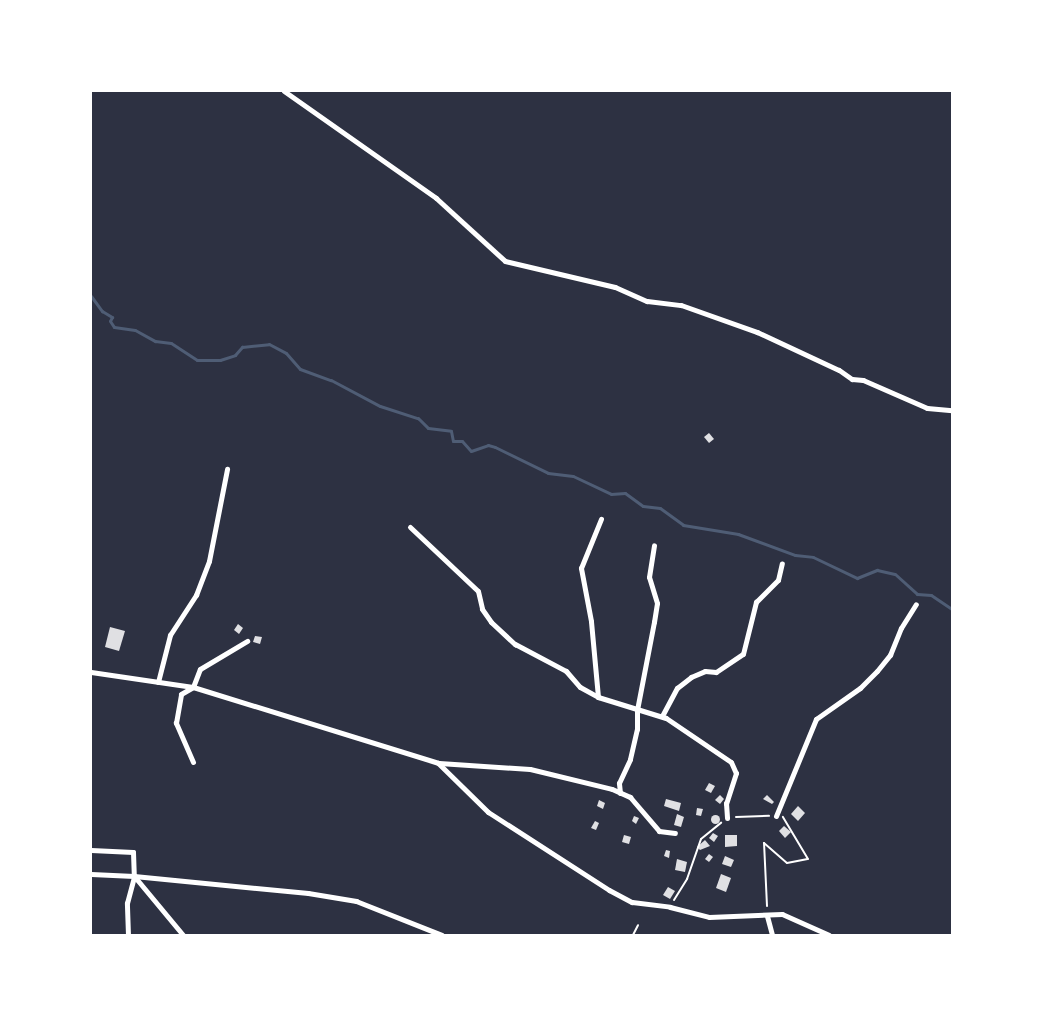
<!DOCTYPE html>
<style>
body{margin:0}
#map{position:relative;width:1043px;height:1026px;overflow:hidden;background:#2d3142;font-family:Quicksand,sans-serif}
div>[style]{position:absolute}
[style*='--x']{left:calc(var(--x)*1px);top:calc(var(--y)*1px);width:calc(var(--w)*1px);rotate:calc(var(--a)*1deg)}
.stream>*{height:3px;margin:-1.5px;padding:0 1.5px;transform-origin:1.5px;border-radius:1.5px;background:#4f5d75}
.building>*{inset:0;background:#e0e0e3}
.round{border-radius:50%}
.path>*{height:2px;margin:-1px;padding:0 1px;transform-origin:1px;border-radius:1px;background:#fff}
.minor>*{height:5px;margin:-2.5px;padding:0 2.5px;transform-origin:2.5px;border-radius:2.5px;background:#fff}
span{translate:-50% -50%;white-space:nowrap;text-align:center;line-height:1.15;-webkit-text-stroke:4.5px #fff;paint-order:stroke}
.frame{position:absolute;inset:0;border:92px solid #fff;pointer-events:none}
</style>
<div id="map">
<div class="stream">
<i style="--x:91;--y:296;--w:19;--a:54"></i>
<i style="--x:102;--y:311;--w:12;--a:31"></i>
<i style="--x:112;--y:317;--w:4;--a:117"></i>
<i style="--x:110;--y:321;--w:7;--a:56"></i>
<i style="--x:114;--y:327;--w:21;--a:8"></i>
<i style="--x:135;--y:330;--w:23;--a:29"></i>
<i style="--x:155;--y:341;--w:16;--a:7"></i>
<i style="--x:171;--y:343;--w:31;--a:33"></i>
<i style="--x:197;--y:360;--w:23;--a:0"></i>
<i style="--x:220;--y:360;--w:16;--a:-18"></i>
<i style="--x:235;--y:355;--w:11;--a:-49"></i>
<i style="--x:242;--y:347;--w:27;--a:-6"></i>
<i style="--x:269;--y:344;--w:19;--a:28"></i>
<i style="--x:286;--y:353;--w:21;--a:49"></i>
<i style="--x:300;--y:369;--w:33;--a:20"></i>
<i style="--x:331;--y:380;--w:55;--a:28"></i>
<i style="--x:380;--y:406;--w:40;--a:18"></i>
<i style="--x:418;--y:418;--w:14;--a:45"></i>
<i style="--x:428;--y:428;--w:23;--a:7"></i>
<i style="--x:451;--y:431;--w:10;--a:79"></i>
<i style="--x:453;--y:441;--w:9;--a:0"></i>
<i style="--x:462;--y:441;--w:13;--a:48"></i>
<i style="--x:471;--y:451;--w:18;--a:-19"></i>
<i style="--x:488;--y:445;--w:7;--a:16"></i>
<i style="--x:495;--y:447;--w:59;--a:26.1"></i>
<i style="--x:548;--y:473;--w:25;--a:7"></i>
<i style="--x:573;--y:476;--w:42;--a:25.3"></i>
<i style="--x:611;--y:494;--w:14;--a:-4"></i>
<i style="--x:625;--y:493;--w:22;--a:36"></i>
<i style="--x:643;--y:506;--w:17;--a:7"></i>
<i style="--x:660;--y:508;--w:29;--a:36"></i>
<i style="--x:683;--y:525;--w:56;--a:9.3"></i>
<i style="--x:738;--y:534;--w:61;--a:20.2"></i>
<i style="--x:795;--y:555;--w:18;--a:6"></i>
<i style="--x:813;--y:557;--w:49;--a:25.5"></i>
<i style="--x:857;--y:578;--w:22;--a:-22"></i>
<i style="--x:877;--y:570;--w:18;--a:13"></i>
<i style="--x:895;--y:574;--w:30;--a:42"></i>
<i style="--x:917;--y:594;--w:14;--a:4"></i>
<i style="--x:931;--y:595;--w:25;--a:34"></i>
</div>
<div class="building">
<i style="clip-path:polygon(709px 433px,714px 439px,709px 443px,704px 437px)"></i>
<i style="clip-path:polygon(238px 624px,243px 628px,239px 634px,234px 630px)"></i>
<i style="clip-path:polygon(110px 627px,125px 631px,119px 651px,105px 647px)"></i>
<i style="clip-path:polygon(255px 636px,262px 637px,260px 644px,253px 642px)"></i>
<i style="clip-path:polygon(709px 783px,715px 786px,711px 793px,705px 790px)"></i>
<i style="clip-path:polygon(720px 795px,724px 799px,720px 804px,715px 800px)"></i>
<i style="clip-path:polygon(767px 795px,774px 802px,772px 804px,763px 799px)"></i>
<i style="clip-path:polygon(666px 799px,681px 803px,679px 811px,664px 806px)"></i>
<i style="clip-path:polygon(599px 800px,605px 803px,603px 809px,597px 806px)"></i>
<i style="clip-path:polygon(798px 806px,805px 813px,798px 821px,791px 814px)"></i>
<i style="clip-path:polygon(697px 808px,703px 809px,701px 816px,696px 815px)"></i>
<i style="clip-path:polygon(677px 814px,684px 817px,681px 827px,674px 825px)"></i>
<i class="round" style="left:710.5px;top:814.5px;width:9px;height:9px"></i>
<i style="clip-path:polygon(634px 816px,639px 818px,636px 824px,632px 821px)"></i>
<i style="clip-path:polygon(595px 821px,599px 823px,596px 830px,591px 828px)"></i>
<i style="clip-path:polygon(784px 826px,791px 832px,785px 838px,779px 831px)"></i>
<i style="clip-path:polygon(713px 833px,718px 836px,714px 842px,709px 838px)"></i>
<i style="clip-path:polygon(624px 835px,631px 837px,629px 844px,622px 842px)"></i>
<i style="clip-path:polygon(725px 835px,737px 835px,737px 846px,725px 847px)"></i>
<i style="clip-path:polygon(705px 840px,710px 846px,700px 850px,697px 847px)"></i>
<i style="clip-path:polygon(666px 850px,670px 851px,669px 858px,664px 856px)"></i>
<i style="clip-path:polygon(709px 854px,713px 857px,709px 862px,705px 859px)"></i>
<i style="clip-path:polygon(725px 856px,734px 860px,731px 867px,722px 864px)"></i>
<i style="clip-path:polygon(677px 859px,687px 862px,685px 872px,675px 870px)"></i>
<i style="clip-path:polygon(721px 874px,731px 878px,726px 892px,716px 888px)"></i>
<i style="clip-path:polygon(668px 887px,675px 891px,670px 899px,663px 895px)"></i>
</div>
<div class="path">
<i style="--x:736;--y:817;--w:33;--a:-2"></i>
<i style="--x:674;--y:900;--w:25;--a:-58"></i>
<i style="--x:687;--y:879;--w:42;--a:-70.7"></i>
<i style="--x:701;--y:839;--w:26;--a:-39"></i>
<i style="--x:767;--y:906;--w:63;--a:-92.7"></i>
<i style="--x:764;--y:843;--w:30;--a:41"></i>
<i style="--x:787;--y:863;--w:21;--a:-11"></i>
<i style="--x:808;--y:859;--w:49;--a:-120.8"></i>
<i style="--x:633;--y:935;--w:11;--a:-63"></i>
</div>
<div class="minor">
<i style="--x:284;--y:91;--w:186;--a:35.1"></i>
<i style="--x:436;--y:198;--w:93;--a:42.4"></i>
<i style="--x:505;--y:261;--w:113;--a:13.3"></i>
<i style="--x:615;--y:287;--w:35;--a:24"></i>
<i style="--x:647;--y:301;--w:34;--a:7"></i>
<i style="--x:681;--y:305;--w:81;--a:19.6"></i>
<i style="--x:757;--y:332;--w:90;--a:24.9"></i>
<i style="--x:839;--y:370;--w:16;--a:35"></i>
<i style="--x:852;--y:379;--w:11;--a:5"></i>
<i style="--x:863;--y:380;--w:70;--a:23.6"></i>
<i style="--x:927;--y:408;--w:25;--a:5"></i>
<i style="--x:410;--y:527;--w:93;--a:43.3"></i>
<i style="--x:478;--y:591;--w:18;--a:77"></i>
<i style="--x:482;--y:609;--w:16;--a:55"></i>
<i style="--x:491;--y:622;--w:33;--a:43"></i>
<i style="--x:515;--y:644;--w:58;--a:27.9"></i>
<i style="--x:566;--y:671;--w:21;--a:49"></i>
<i style="--x:580;--y:687;--w:21;--a:29"></i>
<i style="--x:598;--y:697;--w:71;--a:17.2"></i>
<i style="--x:666;--y:718;--w:78;--a:34.1"></i>
<i style="--x:731;--y:762;--w:12;--a:66"></i>
<i style="--x:736;--y:773;--w:32;--a:108"></i>
<i style="--x:726;--y:803;--w:15;--a:86"></i>
<i style="--x:91;--y:672;--w:103;--a:8.4"></i>
<i style="--x:193;--y:687;--w:257;--a:17.2"></i>
<i style="--x:438;--y:763;--w:70;--a:44.4"></i>
<i style="--x:488;--y:812;--w:144;--a:32.8"></i>
<i style="--x:609;--y:890;--w:26;--a:28"></i>
<i style="--x:632;--y:902;--w:38;--a:7"></i>
<i style="--x:670;--y:907;--w:40;--a:14.4"></i>
<i style="--x:709;--y:917;--w:73;--a:-2.4"></i>
<i style="--x:782;--y:914;--w:51;--a:24.1"></i>
<i style="--x:158;--y:682;--w:49;--a:-75.7"></i>
<i style="--x:170;--y:635;--w:48;--a:-57"></i>
<i style="--x:196;--y:595;--w:36;--a:-69"></i>
<i style="--x:209;--y:561;--w:94;--a:-78.9"></i>
<i style="--x:598;--y:697;--w:76;--a:-95.3"></i>
<i style="--x:591;--y:621;--w:54;--a:-100.7"></i>
<i style="--x:581;--y:568;--w:53;--a:-67.8"></i>
<i style="--x:662;--y:716;--w:32;--a:-62"></i>
<i style="--x:677;--y:688;--w:18;--a:-38"></i>
<i style="--x:691;--y:677;--w:15;--a:-23"></i>
<i style="--x:705;--y:671;--w:11;--a:5"></i>
<i style="--x:716;--y:672;--w:32;--a:-34"></i>
<i style="--x:743;--y:654;--w:54;--a:-76"></i>
<i style="--x:756;--y:602;--w:31;--a:-45"></i>
<i style="--x:778;--y:580;--w:17;--a:-77"></i>
<i style="--x:193;--y:762;--w:43;--a:-113.6"></i>
<i style="--x:176;--y:723;--w:29;--a:-80"></i>
<i style="--x:181;--y:694;--w:14;--a:-30"></i>
<i style="--x:193;--y:687;--w:19;--a:-69"></i>
<i style="--x:200;--y:669;--w:55;--a:-30.8"></i>
<i style="--x:439;--y:763;--w:91;--a:3.8"></i>
<i style="--x:530;--y:769;--w:84;--a:13.7"></i>
<i style="--x:612;--y:789;--w:20;--a:24"></i>
<i style="--x:630;--y:797;--w:45;--a:49.5"></i>
<i style="--x:659;--y:831;--w:16;--a:7"></i>
<i style="--x:620;--y:793;--w:10;--a:-96"></i>
<i style="--x:619;--y:783;--w:26;--a:-65"></i>
<i style="--x:630;--y:759;--w:31;--a:-77"></i>
<i style="--x:637;--y:729;--w:19;--a:-90"></i>
<i style="--x:637;--y:710;--w:90;--a:-79.1"></i>
<i style="--x:654;--y:622;--w:19;--a:-81"></i>
<i style="--x:657;--y:603;--w:27;--a:-107"></i>
<i style="--x:649;--y:577;--w:32;--a:-81"></i>
<i style="--x:776;--y:816;--w:105;--a:-67.6"></i>
<i style="--x:816;--y:719;--w:54;--a:-35.2"></i>
<i style="--x:860;--y:688;--w:24;--a:-45"></i>
<i style="--x:877;--y:671;--w:21;--a:-51"></i>
<i style="--x:890;--y:655;--w:29;--a:-68"></i>
<i style="--x:901;--y:628;--w:28;--a:-58"></i>
<i style="--x:91;--y:850;--w:42;--a:2.7"></i>
<i style="--x:133;--y:852;--w:24;--a:88"></i>
<i style="--x:134;--y:876;--w:43;--a:-177.3"></i>
<i style="--x:767;--y:916;--w:20;--a:75"></i>
<i style="--x:128;--y:935;--w:32;--a:-92"></i>
<i style="--x:127;--y:903;--w:28;--a:-75"></i>
<i style="--x:183;--y:935;--w:77;--a:-129.7"></i>
<i style="--x:134;--y:876;--w:175;--a:5.6"></i>
<i style="--x:308;--y:893;--w:49;--a:9.5"></i>
<i style="--x:356;--y:901;--w:92;--a:21.6"></i>
</div>
<div class="frame"></div>
</div>
